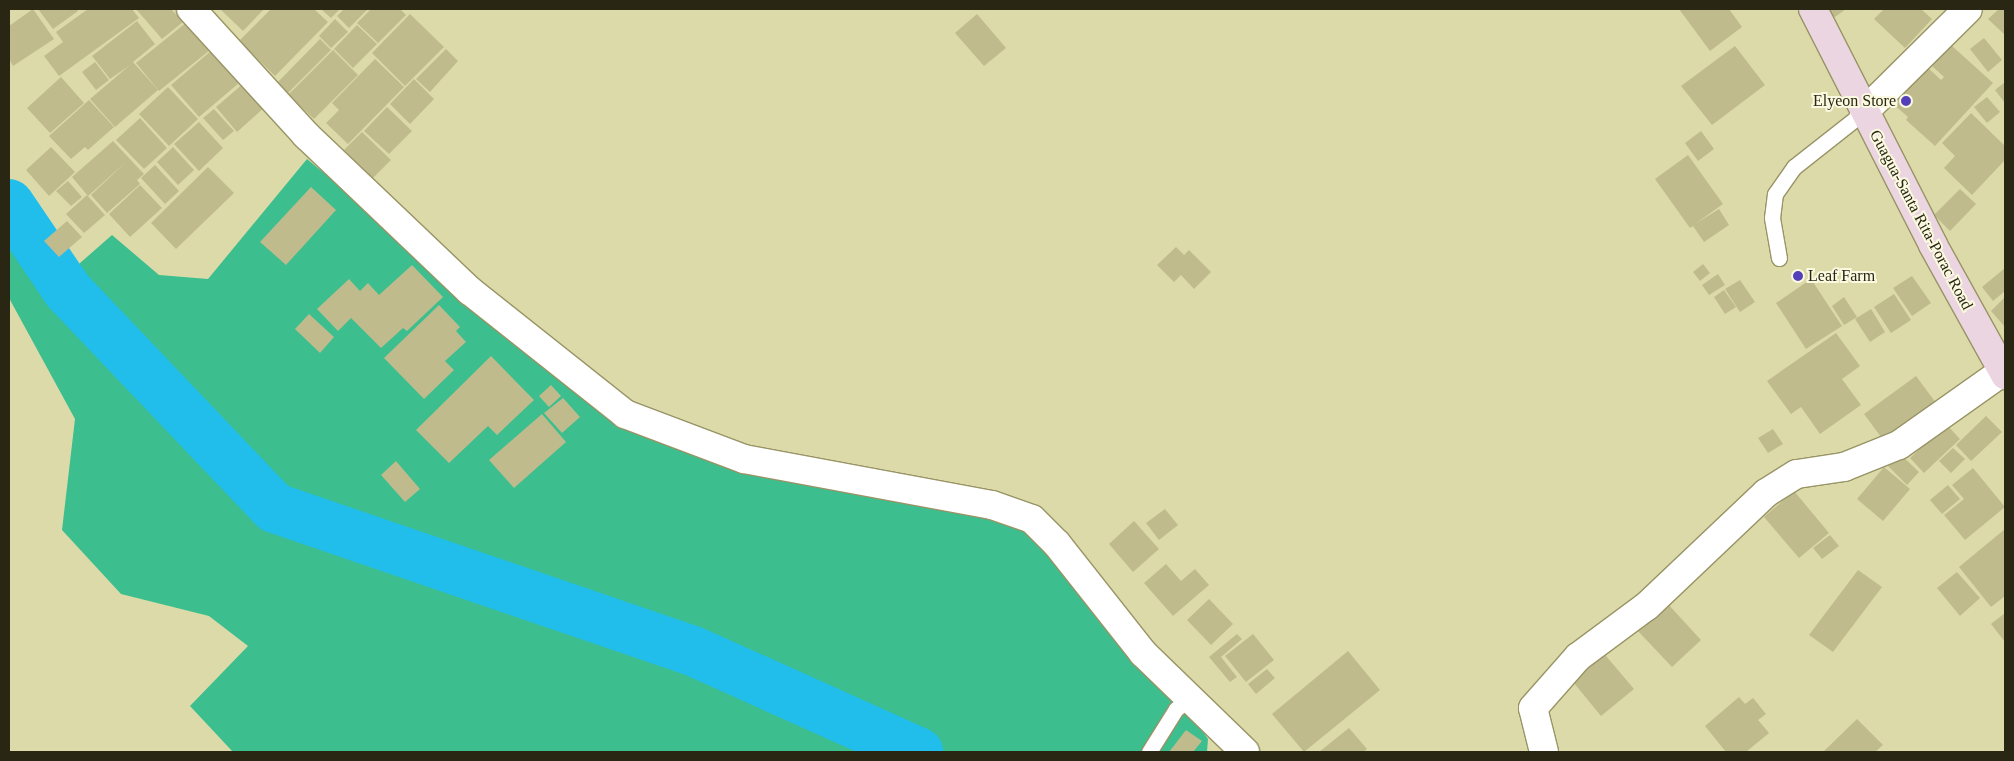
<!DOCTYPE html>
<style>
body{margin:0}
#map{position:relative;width:2014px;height:761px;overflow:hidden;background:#dddaa9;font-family:"Times New Roman",serif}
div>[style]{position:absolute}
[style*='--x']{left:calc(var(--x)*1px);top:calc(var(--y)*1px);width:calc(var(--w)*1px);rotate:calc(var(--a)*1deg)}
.green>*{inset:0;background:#3cbe8e}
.river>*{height:50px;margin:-25px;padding:0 25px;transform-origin:25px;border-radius:25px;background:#21beec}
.building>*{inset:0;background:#bfbb8c}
.roads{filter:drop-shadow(1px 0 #989466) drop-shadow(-1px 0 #989466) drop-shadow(0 1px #989466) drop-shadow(0 -1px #989466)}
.service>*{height:15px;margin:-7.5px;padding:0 7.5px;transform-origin:7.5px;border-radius:7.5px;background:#fff}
.minor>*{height:28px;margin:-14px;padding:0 14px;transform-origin:14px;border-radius:14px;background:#fff}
.secondary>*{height:28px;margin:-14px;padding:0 14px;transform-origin:14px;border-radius:14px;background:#ead5e1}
.dots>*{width:14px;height:14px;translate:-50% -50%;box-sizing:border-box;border:2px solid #fbfae1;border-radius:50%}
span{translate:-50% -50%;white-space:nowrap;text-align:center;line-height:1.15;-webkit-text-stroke:4px #fbfae1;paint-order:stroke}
.poi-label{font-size:16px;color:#292714}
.right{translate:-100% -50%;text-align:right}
.left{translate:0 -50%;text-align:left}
.street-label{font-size:16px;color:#292714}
.frame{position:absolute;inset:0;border:10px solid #292714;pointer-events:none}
</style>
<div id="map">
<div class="green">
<i style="clip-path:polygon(307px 159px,624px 422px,861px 487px,1023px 526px,1186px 708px,1208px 739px,1207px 752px,233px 752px,190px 706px,248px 646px,209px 616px,121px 594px,62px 530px,75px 419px,9px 298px,9px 176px,35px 240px,63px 278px,112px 235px,159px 275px,208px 279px)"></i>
</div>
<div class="river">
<i style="--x:9;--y:204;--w:105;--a:55.9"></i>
<i style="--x:68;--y:291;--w:300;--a:46.4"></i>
<i style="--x:275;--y:508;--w:442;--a:18.9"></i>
<i style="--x:693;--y:651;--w:247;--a:24.2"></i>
</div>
<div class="building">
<i style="clip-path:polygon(33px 9px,54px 39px,13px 66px,9px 59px,9px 26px)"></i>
<i style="clip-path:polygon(38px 9px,77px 9px,78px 11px,53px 29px)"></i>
<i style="clip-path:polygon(88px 9px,132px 9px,139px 18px,59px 76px,44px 56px,63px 42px,56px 32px)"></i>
<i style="clip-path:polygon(136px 9px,171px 9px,183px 22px,162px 39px)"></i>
<i style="clip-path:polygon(220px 9px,264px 9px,243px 31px)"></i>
<i style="clip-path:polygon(271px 9px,314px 9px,328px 22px,275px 76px,239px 41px)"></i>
<i style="clip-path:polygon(321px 9px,340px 9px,331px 18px)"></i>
<i style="clip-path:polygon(344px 9px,368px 9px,349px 28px,337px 16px)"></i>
<i style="clip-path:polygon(371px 9px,400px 9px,406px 15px,378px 43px,357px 23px)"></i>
<i style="clip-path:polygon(1679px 9px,1729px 9px,1742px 27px,1710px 51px)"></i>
<i style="clip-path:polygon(1824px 9px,1846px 9px,1832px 19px)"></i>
<i style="clip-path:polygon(1884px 9px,1921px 9px,1932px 19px,1905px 48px,1874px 19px)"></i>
<i style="clip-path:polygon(1999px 9px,2005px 9px,2005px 35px,1988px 19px)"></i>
<i style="clip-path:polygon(410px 14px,444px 47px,405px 86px,372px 53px)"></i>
<i style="clip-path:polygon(977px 14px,1006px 48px,984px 66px,955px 33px)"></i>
<i style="clip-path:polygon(335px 19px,348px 32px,331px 48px,319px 36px)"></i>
<i style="clip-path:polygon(137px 21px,155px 44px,133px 62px,158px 90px,115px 127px,90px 99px,130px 65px,110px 79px,92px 56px)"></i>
<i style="clip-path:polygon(187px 22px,210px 50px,159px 91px,136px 63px)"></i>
<i style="clip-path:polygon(357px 25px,377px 44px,353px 68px,334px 49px)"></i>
<i style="clip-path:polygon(1984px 38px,2002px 60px,1988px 72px,1970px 49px)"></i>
<i style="clip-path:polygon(320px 39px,331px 50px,288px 93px,277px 83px)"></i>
<i style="clip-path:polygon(1951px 45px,1993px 83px,1935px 146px,1906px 120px,1908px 117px,1891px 102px,1925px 65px,1941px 80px,1944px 77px,1932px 66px)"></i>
<i style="clip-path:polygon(1735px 46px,1765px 85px,1712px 125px,1681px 86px)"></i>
<i style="clip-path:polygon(446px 49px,458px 61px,430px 92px,416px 79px)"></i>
<i style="clip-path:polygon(212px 50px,239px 83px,199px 117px,171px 85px)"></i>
<i style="clip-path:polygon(333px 50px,358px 75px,314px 119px,288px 95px)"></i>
<i style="clip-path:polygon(375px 59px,404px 87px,348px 144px,326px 123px,339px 110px,332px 103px)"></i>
<i style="clip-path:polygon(95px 62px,109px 80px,96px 90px,82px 72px)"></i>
<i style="clip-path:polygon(61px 77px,84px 103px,50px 133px,27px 108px)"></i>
<i style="clip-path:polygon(414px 79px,434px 99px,410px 124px,390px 104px)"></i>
<i style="clip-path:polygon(2005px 82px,2005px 103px,1995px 90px)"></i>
<i style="clip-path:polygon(244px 83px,265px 107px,237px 132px,216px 107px)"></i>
<i style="clip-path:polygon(168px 87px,198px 119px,169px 146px,139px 114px)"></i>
<i style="clip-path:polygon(1987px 97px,2000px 112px,1987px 123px,1974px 107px)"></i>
<i style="clip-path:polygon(89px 100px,114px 127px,88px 150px,85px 147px,71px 159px,49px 136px)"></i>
<i style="clip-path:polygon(387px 107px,412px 131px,389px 154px,364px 131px)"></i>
<i style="clip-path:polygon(214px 109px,234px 131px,223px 140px,203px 118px)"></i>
<i style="clip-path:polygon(1971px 113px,2005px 146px,2005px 160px,1972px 195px,1944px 168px,1955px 156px,1942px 143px)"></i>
<i style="clip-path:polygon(140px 118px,167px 148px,144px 169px,116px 140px)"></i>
<i style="clip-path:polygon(199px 122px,223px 148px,199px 171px,174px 144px)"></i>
<i style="clip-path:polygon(1701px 131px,1714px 149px,1698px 161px,1685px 143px)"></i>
<i style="clip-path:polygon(362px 132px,391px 160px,373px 178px,344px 150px)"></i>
<i style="clip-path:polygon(113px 141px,144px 174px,137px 180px,140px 184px,107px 213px,91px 195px,128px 160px,88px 196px,72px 177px)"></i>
<i style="clip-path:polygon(51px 147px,75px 172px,49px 196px,26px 170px)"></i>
<i style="clip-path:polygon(173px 147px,194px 170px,178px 185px,157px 162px)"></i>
<i style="clip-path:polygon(1688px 155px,1723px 204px,1695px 224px,1719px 209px,1729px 225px,1704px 242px,1693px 226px,1690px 228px,1655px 179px)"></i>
<i style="clip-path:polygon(155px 165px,179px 191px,165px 204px,141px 178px)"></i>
<i style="clip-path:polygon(208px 167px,234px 193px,176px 249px,151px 223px)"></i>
<i style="clip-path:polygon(68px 181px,82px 197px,71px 206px,56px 191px)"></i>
<i style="clip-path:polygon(140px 185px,162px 208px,130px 237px,109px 214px)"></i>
<i style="clip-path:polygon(311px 187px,336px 210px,286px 265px,260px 242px)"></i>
<i style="clip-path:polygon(1960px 189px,1976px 204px,1950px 231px,1934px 215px)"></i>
<i style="clip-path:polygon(87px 195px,105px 215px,84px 233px,66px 214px)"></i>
<i style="clip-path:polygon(67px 221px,82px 237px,59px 257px,44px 241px)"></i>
<i style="clip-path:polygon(1176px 247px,1184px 255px,1189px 250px,1211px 272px,1194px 289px,1181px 275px,1174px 282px,1157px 265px)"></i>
<i style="clip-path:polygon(1703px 264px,1710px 273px,1700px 281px,1693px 272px)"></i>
<i style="clip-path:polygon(412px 265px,443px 297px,407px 331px,403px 328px,381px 348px,351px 318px,338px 331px,317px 309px,349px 279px,360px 291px,368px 283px,379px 295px)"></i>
<i style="clip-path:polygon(2005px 268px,2005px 291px,1993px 301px,1982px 287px)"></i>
<i style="clip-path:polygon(1718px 274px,1725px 285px,1709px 295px,1702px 285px)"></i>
<i style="clip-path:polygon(1912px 276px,1931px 303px,1912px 316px,1893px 288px)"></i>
<i style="clip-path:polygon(1811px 279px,1842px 326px,1806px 349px,1776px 303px)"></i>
<i style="clip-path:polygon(1740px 280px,1755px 302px,1740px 312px,1725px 289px)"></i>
<i style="clip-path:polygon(1724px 290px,1736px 307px,1725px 314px,1714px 297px)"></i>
<i style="clip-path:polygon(1894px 294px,1911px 320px,1891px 333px,1874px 307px)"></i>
<i style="clip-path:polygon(1844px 297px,1857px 317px,1844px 325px,1832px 306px)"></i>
<i style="clip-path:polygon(2005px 297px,2005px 327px,1991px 311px)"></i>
<i style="clip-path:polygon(439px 305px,460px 327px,456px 331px,466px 342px,445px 361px,454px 370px,424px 399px,384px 358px)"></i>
<i style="clip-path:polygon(1871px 309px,1885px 332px,1870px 342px,1855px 319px)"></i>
<i style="clip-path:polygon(309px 314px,334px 337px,320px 353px,295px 329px)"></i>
<i style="clip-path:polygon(1836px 333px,1860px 366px,1842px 379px,1861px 405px,1820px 434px,1801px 407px,1791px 414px,1767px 381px)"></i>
<i style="clip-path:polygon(491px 356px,534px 400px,497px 435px,488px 426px,449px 463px,416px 430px)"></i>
<i style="clip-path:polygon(1916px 376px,1939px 407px,1887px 445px,1864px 414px)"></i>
<i style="clip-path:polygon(551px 385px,561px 396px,549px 407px,539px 396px)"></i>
<i style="clip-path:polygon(563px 398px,580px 417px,562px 433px,544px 413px)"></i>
<i style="clip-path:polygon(542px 414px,566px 442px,514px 488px,489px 460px)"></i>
<i style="clip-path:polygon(1986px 416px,2002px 432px,1971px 461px,1956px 445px)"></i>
<i style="clip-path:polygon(1946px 424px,1960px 439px,1924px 473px,1910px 458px)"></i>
<i style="clip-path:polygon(1773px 429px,1783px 444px,1768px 453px,1758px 438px)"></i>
<i style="clip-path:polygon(1953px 448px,1965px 459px,1951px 473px,1939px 461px)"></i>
<i style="clip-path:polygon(1899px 453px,1919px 472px,1907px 485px,1887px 465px)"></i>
<i style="clip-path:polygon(396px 461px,420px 489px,405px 502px,381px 475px)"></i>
<i style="clip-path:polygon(1884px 467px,1910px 489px,1883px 521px,1857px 499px)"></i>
<i style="clip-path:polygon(1973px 468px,2005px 507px,1965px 540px,1944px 515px,1964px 499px,1952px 485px)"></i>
<i style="clip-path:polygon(1948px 485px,1960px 499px,1942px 514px,1930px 500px)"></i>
<i style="clip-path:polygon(1794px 491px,1829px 533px,1799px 558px,1764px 517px)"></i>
<i style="clip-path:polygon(1165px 509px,1178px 525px,1159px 540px,1146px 523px)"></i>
<i style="clip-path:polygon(1134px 521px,1159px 549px,1133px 572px,1109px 544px)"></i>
<i style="clip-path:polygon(2005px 529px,2005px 596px,1991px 607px,1959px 567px)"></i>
<i style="clip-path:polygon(1830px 535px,1839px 546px,1822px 559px,1813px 548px)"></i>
<i style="clip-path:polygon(1166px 564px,1181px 581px,1195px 569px,1209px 585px,1173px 616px,1144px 583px)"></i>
<i style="clip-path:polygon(1858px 570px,1882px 587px,1833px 652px,1809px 635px)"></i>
<i style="clip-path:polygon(1957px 572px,1980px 598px,1960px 616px,1937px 588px)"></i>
<i style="clip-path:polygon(1209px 599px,1233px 624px,1211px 645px,1187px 620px)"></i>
<i style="clip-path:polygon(1667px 603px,1701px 640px,1672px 667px,1637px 630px)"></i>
<i style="clip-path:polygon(2005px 613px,2005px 642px,1991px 624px)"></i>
<i style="clip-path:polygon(1237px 634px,1242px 639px,1221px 657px,1237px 677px,1230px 682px,1209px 657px)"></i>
<i style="clip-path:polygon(1253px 634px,1274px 660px,1246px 682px,1225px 656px)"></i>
<i style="clip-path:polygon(1601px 650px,1634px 689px,1601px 716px,1569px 677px)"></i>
<i style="clip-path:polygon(1348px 651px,1380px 690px,1304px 752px,1272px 714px)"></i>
<i style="clip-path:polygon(1267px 669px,1275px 678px,1256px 694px,1248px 684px)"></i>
<i style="clip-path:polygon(1739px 697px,1745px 704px,1753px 698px,1766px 714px,1758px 720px,1769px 733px,1746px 752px,1726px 752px,1705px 726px)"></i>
<i style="clip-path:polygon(1857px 719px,1883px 745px,1875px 752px,1823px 752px)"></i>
<i style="clip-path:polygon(1349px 728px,1367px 749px,1364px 752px,1319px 752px)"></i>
<i style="clip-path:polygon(1186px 730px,1202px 741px,1193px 752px,1169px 752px)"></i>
</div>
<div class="roads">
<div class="service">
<i style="--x:1779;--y:258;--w:41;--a:-99.9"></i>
<i style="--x:1772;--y:218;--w:24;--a:-83"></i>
<i style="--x:1775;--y:194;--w:33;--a:-55"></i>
<i style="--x:1794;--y:167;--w:89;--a:-38.2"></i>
<i style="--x:1149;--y:752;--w:51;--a:-57.9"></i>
<i style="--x:1176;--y:709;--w:18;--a:-38"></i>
</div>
<div class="minor">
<i style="--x:191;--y:9;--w:171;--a:47.6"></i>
<i style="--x:306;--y:135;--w:226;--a:43.6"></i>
<i style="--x:470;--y:291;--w:198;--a:38.4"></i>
<i style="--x:625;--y:414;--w:127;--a:20.7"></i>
<i style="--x:744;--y:459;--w:252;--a:10.5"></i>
<i style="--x:992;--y:505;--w:42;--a:19.3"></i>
<i style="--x:1032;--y:519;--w:35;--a:45"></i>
<i style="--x:1057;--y:544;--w:139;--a:51.7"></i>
<i style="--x:1143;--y:653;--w:142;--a:44.1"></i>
<i style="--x:1864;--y:112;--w:146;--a:-44.7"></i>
<i style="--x:1544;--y:752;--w:45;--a:-104"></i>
<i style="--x:1533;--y:708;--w:68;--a:-48.6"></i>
<i style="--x:1578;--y:657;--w:86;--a:-36.5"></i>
<i style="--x:1647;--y:606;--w:164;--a:-43.5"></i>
<i style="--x:1766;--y:493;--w:36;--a:-32"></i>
<i style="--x:1797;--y:474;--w:48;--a:-8.5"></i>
<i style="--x:1844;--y:467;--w:59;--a:-21.8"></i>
<i style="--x:1899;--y:445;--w:130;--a:-35.3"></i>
</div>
<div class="secondary">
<i style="--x:1813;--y:9;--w:265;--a:63"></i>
<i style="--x:1933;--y:245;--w:149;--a:61"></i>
</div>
</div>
<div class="dots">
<i style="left:1906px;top:101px;background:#5441b9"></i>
<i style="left:1798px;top:276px;background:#5441b9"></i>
</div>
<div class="poi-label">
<span class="right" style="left:1896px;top:101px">Elyeon Store</span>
<span class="left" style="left:1808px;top:276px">Leaf Farm</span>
</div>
<div class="street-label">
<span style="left:1921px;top:220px;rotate:62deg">Guagua-Santa Rita-Porac Road</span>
</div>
<div class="frame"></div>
</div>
